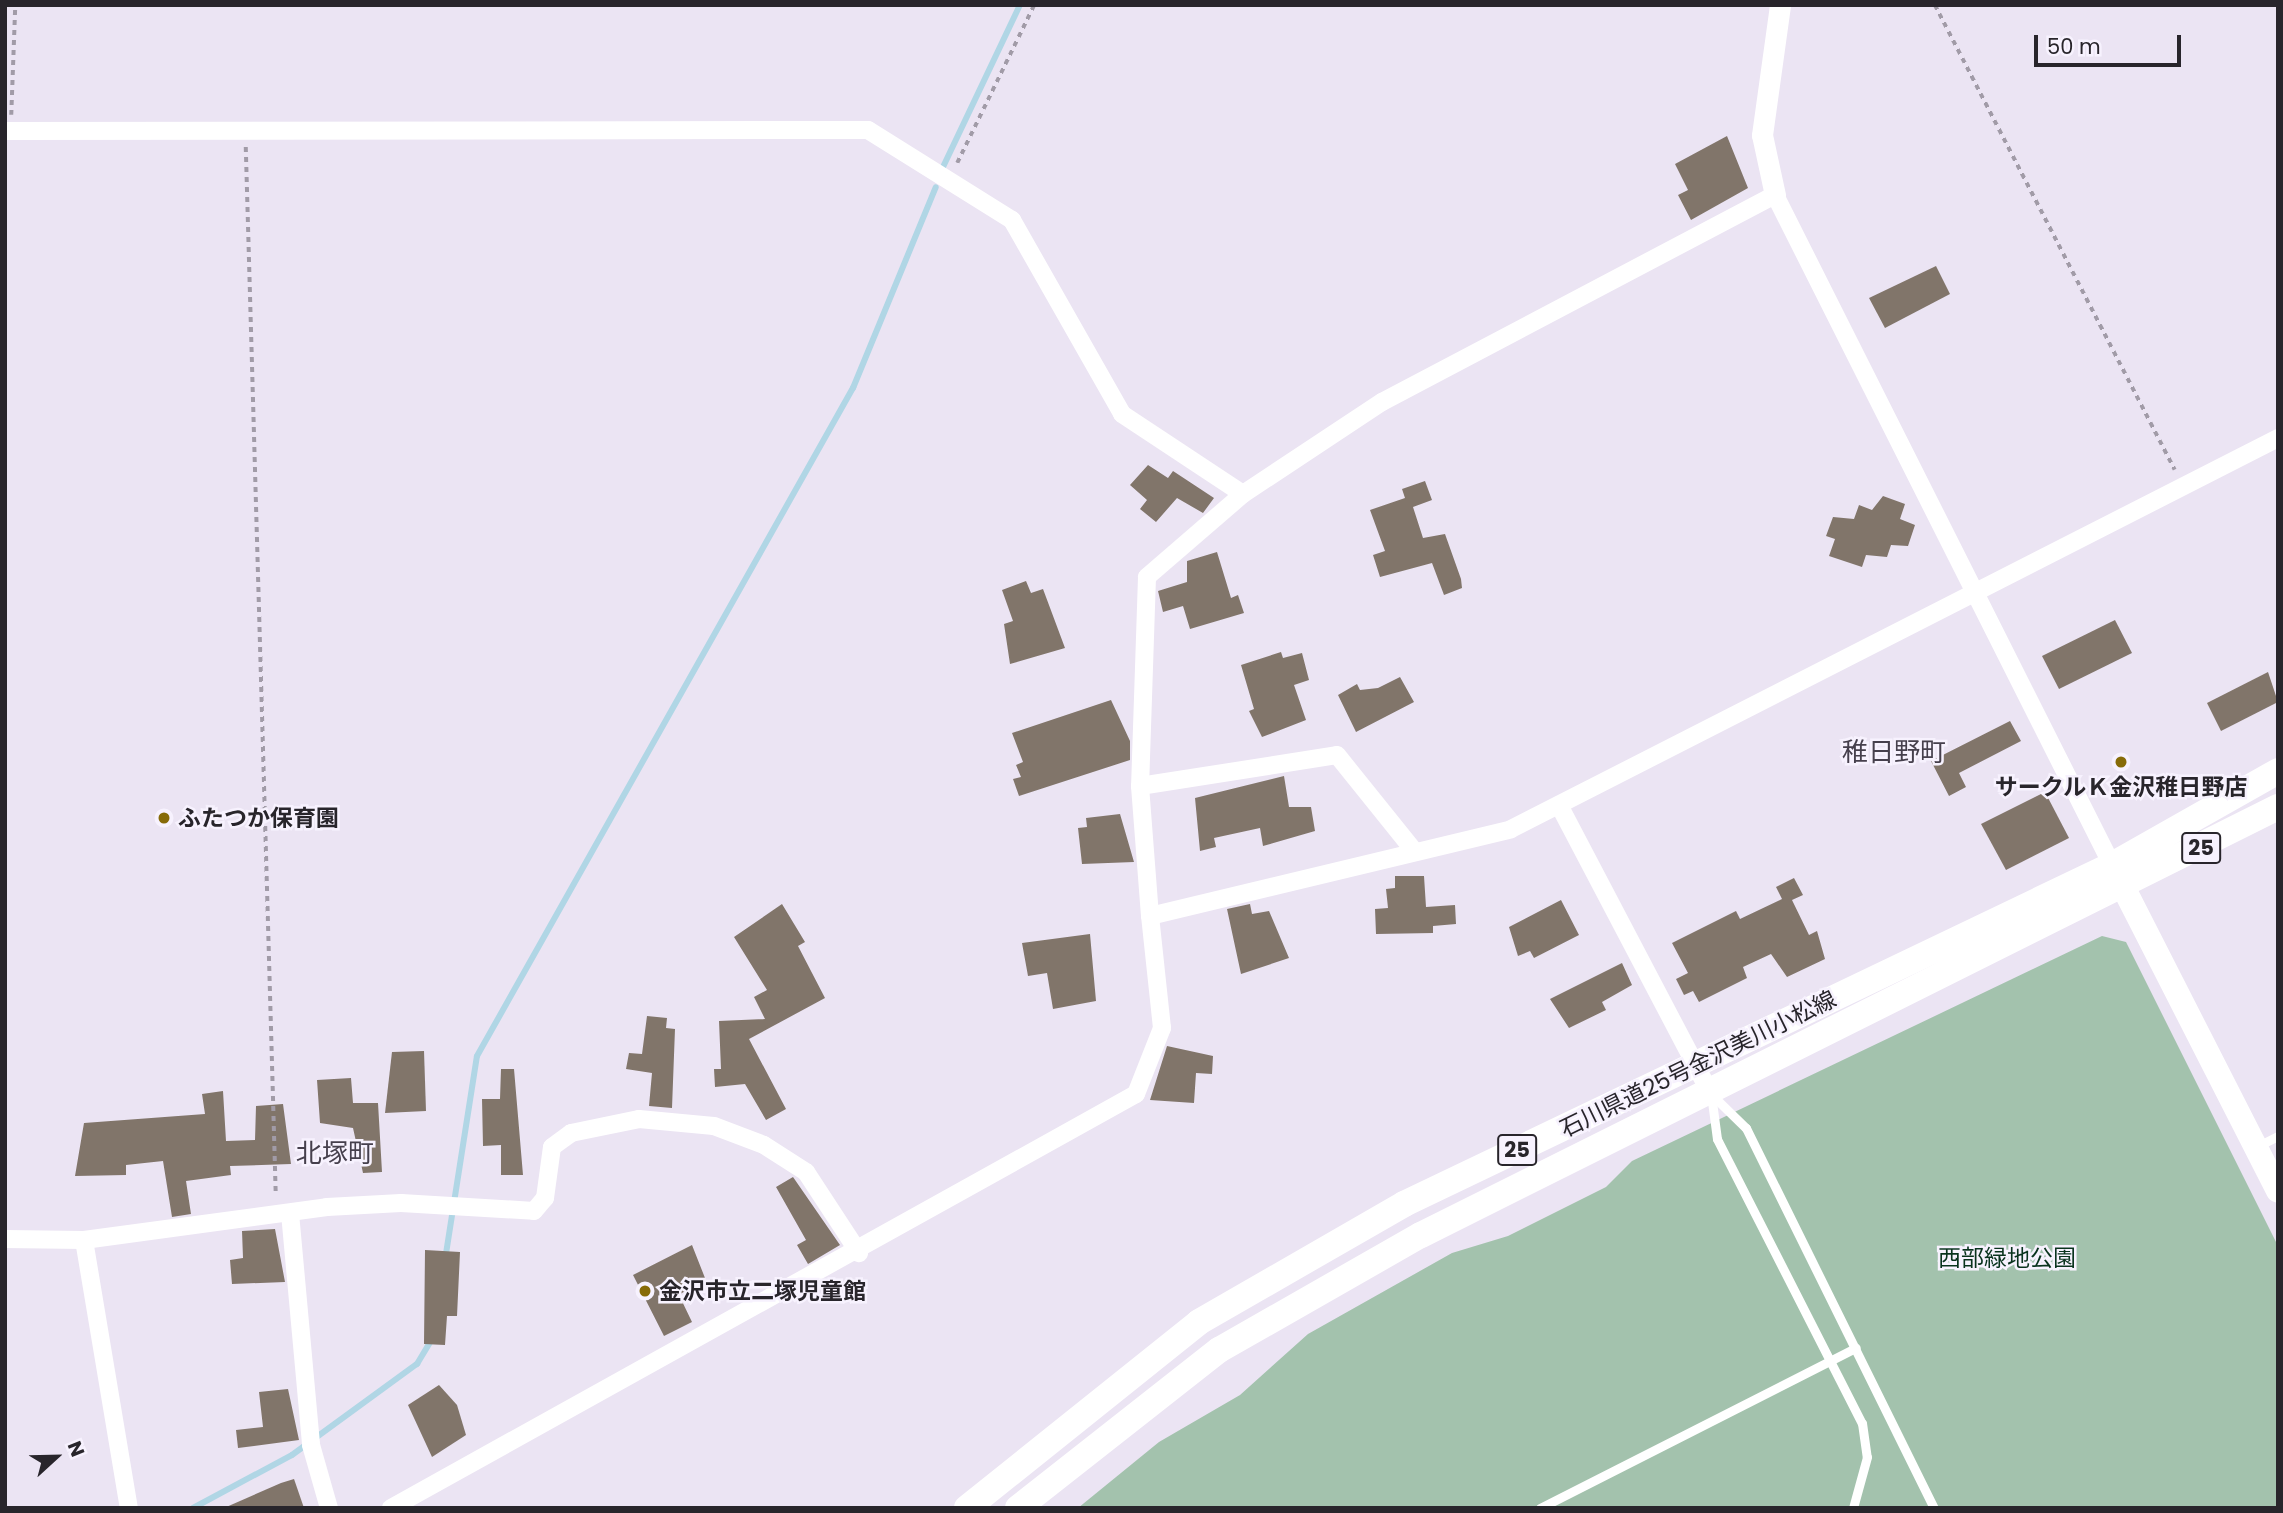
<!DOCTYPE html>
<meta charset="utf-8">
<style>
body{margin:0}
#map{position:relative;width:2283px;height:1513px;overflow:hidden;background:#ebe4f3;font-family:Poppins,"Noto Sans JP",sans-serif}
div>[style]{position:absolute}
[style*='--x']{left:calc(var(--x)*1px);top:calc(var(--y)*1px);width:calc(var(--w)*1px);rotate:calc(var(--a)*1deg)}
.green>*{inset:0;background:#a3c2ad}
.stream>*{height:6px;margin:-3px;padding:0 3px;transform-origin:3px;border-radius:3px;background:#b0d6e5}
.building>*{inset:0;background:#81756a}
.path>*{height:3.5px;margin-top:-1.75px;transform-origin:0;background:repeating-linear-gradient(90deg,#a19ba7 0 5px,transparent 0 10px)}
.service>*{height:9px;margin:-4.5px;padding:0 4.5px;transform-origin:4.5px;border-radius:4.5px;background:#fff}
.minor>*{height:18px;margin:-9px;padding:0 9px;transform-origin:9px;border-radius:9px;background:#fff}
.tertiary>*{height:21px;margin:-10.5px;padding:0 10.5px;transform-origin:10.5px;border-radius:10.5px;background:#fff}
.secondary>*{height:24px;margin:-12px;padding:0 12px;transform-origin:12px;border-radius:12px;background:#fff}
.primary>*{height:26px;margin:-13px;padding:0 13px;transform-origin:13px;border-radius:13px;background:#fff}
.dots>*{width:19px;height:19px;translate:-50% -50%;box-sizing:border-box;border:4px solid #f7f2fe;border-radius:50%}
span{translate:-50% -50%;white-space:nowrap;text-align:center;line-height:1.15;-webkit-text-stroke:5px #f7f2fe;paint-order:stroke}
.shield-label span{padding:2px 5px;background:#f7f2fe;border:2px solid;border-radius:5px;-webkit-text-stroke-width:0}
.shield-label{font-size:21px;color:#28252b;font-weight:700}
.poi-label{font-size:23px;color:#28252b;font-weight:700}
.left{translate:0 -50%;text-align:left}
.street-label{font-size:23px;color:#28252b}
.park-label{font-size:23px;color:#09331d}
.quarter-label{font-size:26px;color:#46404d}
.frame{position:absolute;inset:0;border:7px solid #28252b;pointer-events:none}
.north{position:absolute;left:21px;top:1422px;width:70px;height:70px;-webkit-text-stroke:5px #f7f2fe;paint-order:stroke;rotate:68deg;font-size:19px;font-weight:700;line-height:28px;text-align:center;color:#28252b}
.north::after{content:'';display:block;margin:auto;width:24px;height:32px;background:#28252b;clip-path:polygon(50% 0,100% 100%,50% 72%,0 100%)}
.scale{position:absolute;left:2034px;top:35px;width:147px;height:32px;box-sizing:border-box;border:4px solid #28252b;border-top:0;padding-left:9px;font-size:21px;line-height:24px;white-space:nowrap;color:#28252b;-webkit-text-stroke:5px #f7f2fe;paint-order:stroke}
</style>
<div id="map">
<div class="green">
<i style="clip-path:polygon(2102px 936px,2126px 942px,2278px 1246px,2278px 1508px,1078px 1508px,1159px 1442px,1240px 1395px,1308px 1334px,1452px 1253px,1508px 1236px,1606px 1187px,1632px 1161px)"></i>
</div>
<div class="stream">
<i style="--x:943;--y:167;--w:179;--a:-64.6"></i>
<i style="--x:445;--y:1260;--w:206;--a:-81.1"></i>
<i style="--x:477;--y:1056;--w:767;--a:-60.63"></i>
<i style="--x:853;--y:388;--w:217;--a:-67.6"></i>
<i style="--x:193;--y:1508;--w:112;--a:-28.2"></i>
<i style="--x:292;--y:1455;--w:155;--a:-36.1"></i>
<i style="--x:417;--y:1364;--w:29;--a:-59"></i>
</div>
<div class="building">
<i style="clip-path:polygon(1727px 136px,1748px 188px,1691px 220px,1678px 195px,1688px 190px,1675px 164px)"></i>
<i style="clip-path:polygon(1936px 266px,1950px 294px,1885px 328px,1869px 298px)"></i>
<i style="clip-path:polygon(1148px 465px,1168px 478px,1173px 471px,1214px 498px,1203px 513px,1177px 498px,1156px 522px,1140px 509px,1147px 500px,1130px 485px)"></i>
<i style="clip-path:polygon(1425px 481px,1432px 500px,1413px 507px,1423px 538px,1445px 534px,1461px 579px,1462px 588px,1444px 595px,1432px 563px,1380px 577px,1373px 555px,1385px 551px,1370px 510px,1405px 498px,1402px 489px)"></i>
<i style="clip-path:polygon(1883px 496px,1905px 504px,1900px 519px,1915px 525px,1908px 546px,1891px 545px,1887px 557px,1866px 555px,1862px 567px,1829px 556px,1835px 539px,1826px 536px,1833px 517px,1854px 519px,1859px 505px,1872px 510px)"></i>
<i style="clip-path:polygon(1217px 552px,1231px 598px,1238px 595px,1244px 613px,1190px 629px,1183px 606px,1163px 612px,1158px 591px,1187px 582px,1187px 561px)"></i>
<i style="clip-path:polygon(1026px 581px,1031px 593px,1043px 589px,1065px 648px,1010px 664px,1004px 624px,1013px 621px,1002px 590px)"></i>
<i style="clip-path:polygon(2115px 620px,2132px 653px,2059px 689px,2042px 656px)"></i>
<i style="clip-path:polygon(1281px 652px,1283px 658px,1302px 653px,1309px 680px,1294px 685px,1306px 720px,1262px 737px,1249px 711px,1254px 709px,1241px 665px)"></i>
<i style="clip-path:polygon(2268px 672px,2278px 702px,2221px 731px,2207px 703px)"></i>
<i style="clip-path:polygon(1400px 677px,1414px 702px,1356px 732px,1338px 695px,1357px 684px,1360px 690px,1378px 688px)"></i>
<i style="clip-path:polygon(1111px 700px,1130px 741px,1130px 760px,1019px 796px,1013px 779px,1021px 777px,1016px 765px,1023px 762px,1012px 733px)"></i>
<i style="clip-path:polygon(2010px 721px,2021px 741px,1959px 773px,1966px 787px,1949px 796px,1931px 761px)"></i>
<i style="clip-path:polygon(1284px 776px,1289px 807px,1311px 807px,1315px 831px,1263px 846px,1260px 828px,1214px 838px,1216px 847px,1200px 851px,1195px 798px)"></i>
<i style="clip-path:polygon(2045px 792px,2069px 838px,2006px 870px,1981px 824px)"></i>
<i style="clip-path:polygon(1120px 814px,1134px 862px,1082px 864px,1078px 828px,1087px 827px,1086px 818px)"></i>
<i style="clip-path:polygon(1395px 876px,1424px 876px,1426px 907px,1455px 905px,1456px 924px,1433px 926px,1433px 933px,1376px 934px,1375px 909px,1388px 908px,1386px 889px,1395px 888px)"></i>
<i style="clip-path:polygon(1794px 878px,1803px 895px,1792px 900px,1809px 935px,1817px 931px,1825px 959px,1787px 977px,1771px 954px,1743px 967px,1747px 978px,1699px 1002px,1693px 991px,1684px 995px,1676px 979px,1688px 973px,1672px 943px,1736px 911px,1740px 919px,1782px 899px,1776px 887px)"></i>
<i style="clip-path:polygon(1561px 900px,1579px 935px,1534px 958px,1530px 951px,1518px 956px,1509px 927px)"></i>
<i style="clip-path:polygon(782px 904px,805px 942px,798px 946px,825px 998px,749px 1039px,786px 1109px,766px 1120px,745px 1084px,715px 1087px,714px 1069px,721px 1069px,719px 1021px,765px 1019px,754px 997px,767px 990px,734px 937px)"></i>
<i style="clip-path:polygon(1250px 904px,1252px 914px,1269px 911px,1289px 958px,1241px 974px,1227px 909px)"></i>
<i style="clip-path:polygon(1090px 934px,1096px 1001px,1053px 1009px,1047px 973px,1028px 976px,1022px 943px)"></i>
<i style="clip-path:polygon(1622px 963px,1632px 985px,1602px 1002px,1606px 1010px,1569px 1028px,1550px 999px)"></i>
<i style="clip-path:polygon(647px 1016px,667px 1018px,666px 1028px,675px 1029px,672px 1108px,649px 1106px,652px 1073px,626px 1069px,629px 1053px,642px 1054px)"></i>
<i style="clip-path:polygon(1167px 1046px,1213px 1056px,1212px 1074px,1196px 1073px,1194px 1103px,1150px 1100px)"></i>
<i style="clip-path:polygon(424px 1051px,426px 1111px,385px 1113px,392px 1052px)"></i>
<i style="clip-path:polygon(501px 1069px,514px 1069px,523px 1175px,501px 1175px,501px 1145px,483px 1146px,482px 1099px,500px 1099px)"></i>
<i style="clip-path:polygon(351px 1078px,353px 1103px,378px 1103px,382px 1172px,363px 1173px,353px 1128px,320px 1123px,317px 1080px)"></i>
<i style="clip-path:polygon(223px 1091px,226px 1141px,255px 1140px,256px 1106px,283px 1104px,291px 1164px,230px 1166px,231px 1175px,186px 1181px,191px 1214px,172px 1217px,163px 1161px,126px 1165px,126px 1175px,75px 1176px,84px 1123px,205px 1114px,202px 1094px)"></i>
<i style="clip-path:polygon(793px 1177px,840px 1245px,808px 1264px,797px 1245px,806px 1240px,776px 1187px)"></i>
<i style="clip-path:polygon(275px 1229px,285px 1282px,232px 1284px,230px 1260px,243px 1258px,242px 1231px)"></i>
<i style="clip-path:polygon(692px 1245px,705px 1278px,679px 1295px,692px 1322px,664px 1336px,633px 1275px)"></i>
<i style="clip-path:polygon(425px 1250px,460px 1252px,457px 1316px,447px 1316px,445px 1345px,424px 1344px)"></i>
<i style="clip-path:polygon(439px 1385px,457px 1405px,466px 1435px,432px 1457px,408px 1405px)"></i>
<i style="clip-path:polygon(288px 1389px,299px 1440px,238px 1448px,236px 1430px,263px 1427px,259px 1392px)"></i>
<i style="clip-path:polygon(294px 1479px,304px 1508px,224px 1508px,281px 1483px)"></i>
</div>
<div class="path">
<i style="--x:1935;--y:5;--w:523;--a:62.7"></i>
<i style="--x:11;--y:115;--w:110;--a:-87.9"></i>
<i style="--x:246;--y:147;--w:1048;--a:88.36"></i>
<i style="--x:957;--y:163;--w:176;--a:-64"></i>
</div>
<div class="service">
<i style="--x:1711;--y:1094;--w:49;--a:44.2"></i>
<i style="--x:1746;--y:1128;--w:424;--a:63.7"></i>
<i style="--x:1711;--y:1094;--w:45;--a:82.4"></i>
<i style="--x:1717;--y:1139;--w:319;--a:63"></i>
<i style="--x:1862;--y:1423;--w:34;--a:82"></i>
<i style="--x:1867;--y:1457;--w:53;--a:105.4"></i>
<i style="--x:2256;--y:1147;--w:25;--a:-27"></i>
<i style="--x:1540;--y:1508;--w:354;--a:-26.9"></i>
</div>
<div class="minor">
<i style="--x:5;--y:131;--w:863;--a:-0.07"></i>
<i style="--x:868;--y:130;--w:170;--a:32"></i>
<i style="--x:1012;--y:220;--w:223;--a:60.4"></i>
<i style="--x:1122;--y:414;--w:145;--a:33.5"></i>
<i style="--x:1243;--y:494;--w:167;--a:-33.5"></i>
<i style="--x:1382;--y:402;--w:444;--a:-27.8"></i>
<i style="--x:1775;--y:195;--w:750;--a:63.3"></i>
<i style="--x:1243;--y:494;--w:127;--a:139.2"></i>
<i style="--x:1147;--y:577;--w:209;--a:91.9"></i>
<i style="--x:1140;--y:786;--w:199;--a:-8.9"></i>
<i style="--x:1337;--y:755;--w:124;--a:51.2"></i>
<i style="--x:1140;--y:786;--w:130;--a:85.6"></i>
<i style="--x:1559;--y:805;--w:327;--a:62.3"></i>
<i style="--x:290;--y:1213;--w:233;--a:84.8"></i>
<i style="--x:311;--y:1445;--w:66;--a:74.1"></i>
<i style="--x:5;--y:1239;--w:79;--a:0.7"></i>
<i style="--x:84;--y:1240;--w:245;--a:-7.7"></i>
<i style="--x:327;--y:1207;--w:74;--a:-3.1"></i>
<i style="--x:401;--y:1203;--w:133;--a:3.4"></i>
<i style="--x:534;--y:1211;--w:17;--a:-50"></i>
<i style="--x:545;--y:1198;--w:51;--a:-82.2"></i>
<i style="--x:552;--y:1147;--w:24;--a:-36"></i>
<i style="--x:571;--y:1133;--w:69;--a:-11.6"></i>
<i style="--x:639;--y:1119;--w:75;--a:5.3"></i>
<i style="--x:714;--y:1126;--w:53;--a:20.8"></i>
<i style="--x:764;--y:1145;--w:50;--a:32.7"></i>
<i style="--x:806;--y:1172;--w:97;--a:56.8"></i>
<i style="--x:84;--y:1240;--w:272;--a:80.5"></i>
<i style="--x:391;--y:1508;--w:852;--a:-29.06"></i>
<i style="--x:1136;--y:1094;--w:71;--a:-68.5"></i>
<i style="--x:1162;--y:1028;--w:113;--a:-96.1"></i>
<i style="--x:1150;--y:916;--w:371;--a:-13.5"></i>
<i style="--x:1511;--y:829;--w:861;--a:-27.01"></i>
</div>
<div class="tertiary">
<i style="--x:1775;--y:195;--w:61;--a:-102.2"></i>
<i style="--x:1762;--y:135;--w:131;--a:-82.1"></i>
</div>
<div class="secondary">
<i style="--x:2114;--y:869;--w:361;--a:63"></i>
</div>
<div class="primary">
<i style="--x:967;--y:1508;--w:297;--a:-38.7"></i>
<i style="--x:1199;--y:1322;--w:237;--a:-29.9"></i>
<i style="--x:1404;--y:1204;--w:785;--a:-25.59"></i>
<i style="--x:2112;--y:865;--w:191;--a:-29.5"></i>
<i style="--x:1018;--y:1508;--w:256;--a:-38.2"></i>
<i style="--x:1219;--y:1350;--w:232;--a:-29.7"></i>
<i style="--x:1421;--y:1235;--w:958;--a:-26.54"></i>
</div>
<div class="dots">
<i style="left:2121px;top:762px;background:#876b08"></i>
<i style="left:164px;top:818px;background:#876b08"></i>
<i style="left:645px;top:1291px;background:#876b08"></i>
</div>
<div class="shield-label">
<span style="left:2201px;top:848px">25</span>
<span style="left:1517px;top:1150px">25</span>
</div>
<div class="poi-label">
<span style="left:2121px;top:787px">サークルＫ金沢稚日野店</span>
<span class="left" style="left:178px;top:818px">ふたつか保育園</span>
<span class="left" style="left:659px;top:1291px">金沢市立二塚児童館</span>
</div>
<div class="street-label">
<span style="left:1698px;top:1064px;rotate:-26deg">石川県道25号金沢美川小松線</span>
</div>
<div class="park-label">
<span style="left:2007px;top:1258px">西部緑地公園</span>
</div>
<div class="quarter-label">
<span style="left:1894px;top:753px">稚日野町</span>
<span style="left:335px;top:1154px">北塚町</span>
</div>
<div class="frame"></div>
<div class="north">N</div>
<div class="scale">50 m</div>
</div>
